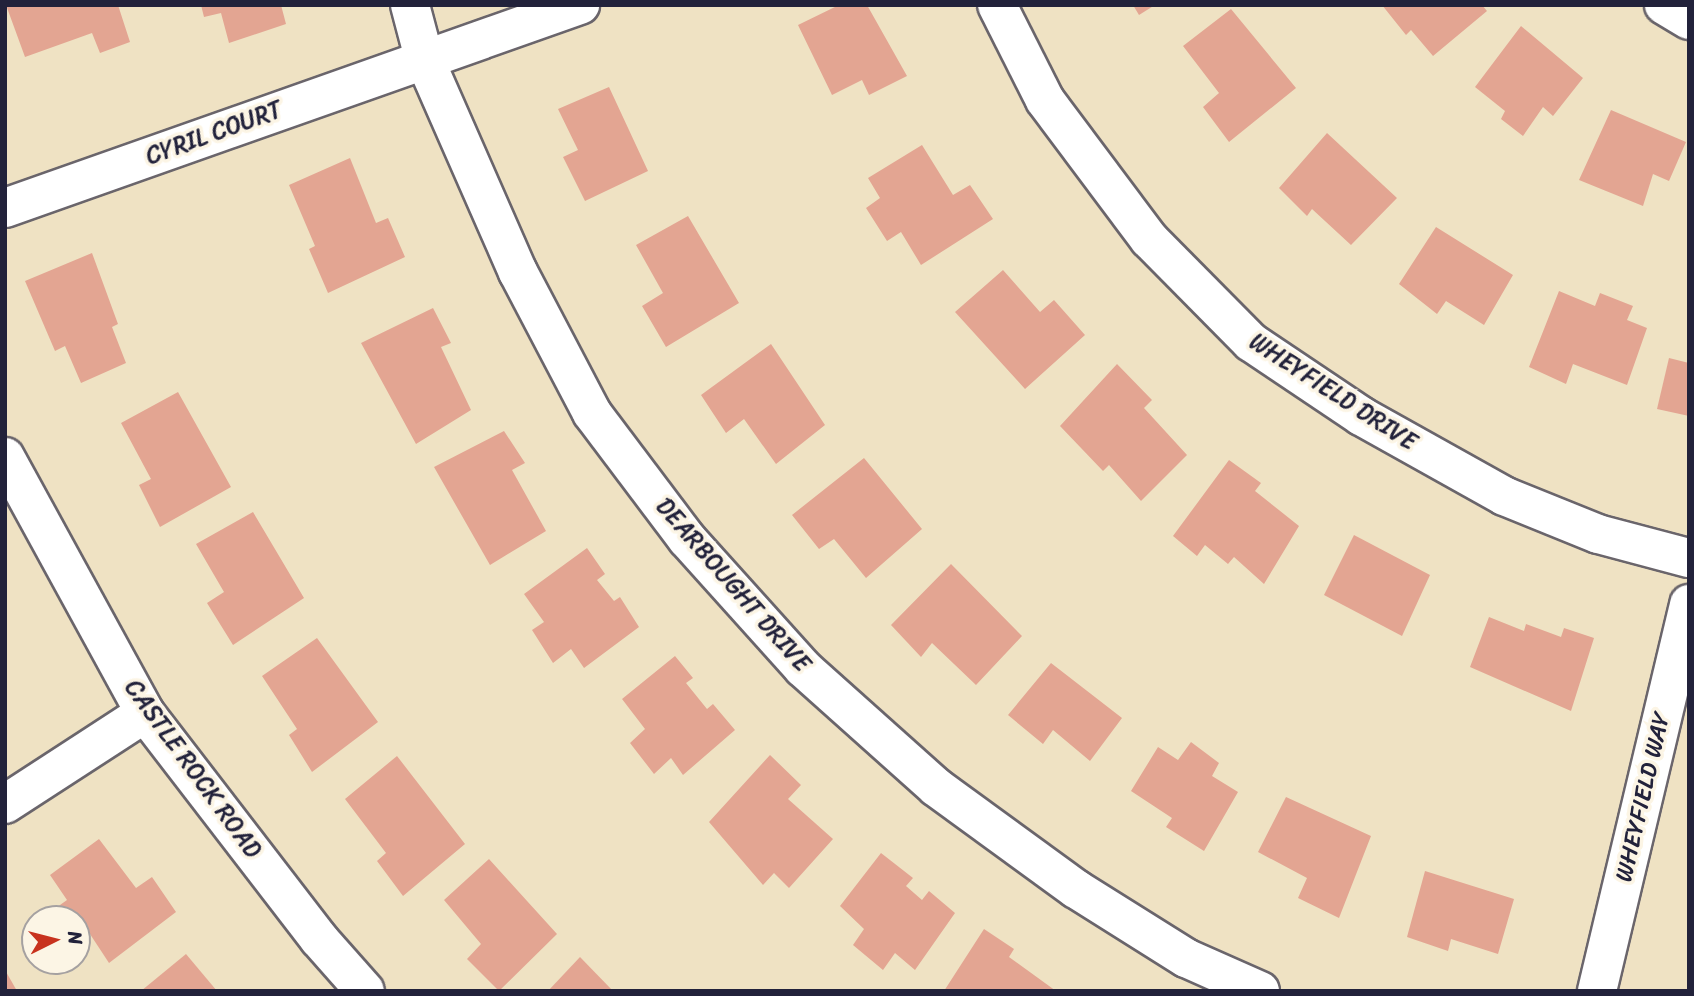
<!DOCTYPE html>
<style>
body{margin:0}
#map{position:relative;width:1694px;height:996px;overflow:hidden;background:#efe2c3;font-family:Sriracha,sans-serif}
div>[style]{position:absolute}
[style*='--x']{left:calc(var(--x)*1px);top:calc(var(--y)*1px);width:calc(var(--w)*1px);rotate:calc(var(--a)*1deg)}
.building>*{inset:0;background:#e3a592}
.roads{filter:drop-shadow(2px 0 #6a656b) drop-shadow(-2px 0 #6a656b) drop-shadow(0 2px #6a656b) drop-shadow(0 -2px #6a656b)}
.minor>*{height:38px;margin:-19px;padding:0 19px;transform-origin:19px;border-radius:19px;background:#fff}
span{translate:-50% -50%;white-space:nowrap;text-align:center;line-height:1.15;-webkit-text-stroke:7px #fcf5e5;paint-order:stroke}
.street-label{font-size:24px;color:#22223b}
.frame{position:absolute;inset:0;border:7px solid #22223b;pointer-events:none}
.north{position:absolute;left:21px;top:905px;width:70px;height:70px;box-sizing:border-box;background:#fcf5e5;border:2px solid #a5a1a1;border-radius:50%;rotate:84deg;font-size:19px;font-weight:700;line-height:28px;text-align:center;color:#22223b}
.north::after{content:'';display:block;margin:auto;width:24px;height:32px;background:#c8321e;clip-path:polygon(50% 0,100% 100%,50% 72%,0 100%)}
</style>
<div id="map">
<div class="building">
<i style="clip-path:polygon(6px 5px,118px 5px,130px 42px,100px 53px,92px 33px,25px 57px)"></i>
<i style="clip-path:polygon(201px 5px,281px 5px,286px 24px,229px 43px,221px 13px,204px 17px)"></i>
<i style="clip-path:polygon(839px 5px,867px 5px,907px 76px,869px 95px,862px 80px,832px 95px,798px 25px)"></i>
<i style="clip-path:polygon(1133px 5px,1155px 5px,1139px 15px)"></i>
<i style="clip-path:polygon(1382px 5px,1482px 5px,1487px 11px,1433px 56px,1411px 30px,1406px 35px)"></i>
<i style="clip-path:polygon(1231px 9px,1296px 88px,1229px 142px,1203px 107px,1219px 93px,1183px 46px)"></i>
<i style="clip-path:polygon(1521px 26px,1583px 78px,1553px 116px,1543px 107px,1523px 136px,1501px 119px,1505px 111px,1475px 87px)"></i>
<i style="clip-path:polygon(609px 87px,648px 171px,585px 201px,563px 157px,578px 150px,558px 109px)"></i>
<i style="clip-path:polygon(1611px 110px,1686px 142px,1669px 181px,1653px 174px,1643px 206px,1579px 180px)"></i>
<i style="clip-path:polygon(1327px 133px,1397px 198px,1351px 245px,1312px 209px,1307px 216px,1279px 188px)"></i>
<i style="clip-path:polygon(922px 145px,953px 195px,970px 185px,993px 219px,921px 265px,901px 232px,887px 241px,866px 208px,880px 198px,868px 178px)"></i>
<i style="clip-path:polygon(350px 158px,376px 223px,388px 218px,405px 257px,328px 293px,309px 249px,315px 246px,289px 185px)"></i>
<i style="clip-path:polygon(688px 216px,739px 303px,666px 347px,642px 306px,663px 293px,636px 245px)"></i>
<i style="clip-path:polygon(1436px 227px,1513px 275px,1484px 325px,1446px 301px,1437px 314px,1399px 284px)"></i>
<i style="clip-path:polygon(92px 253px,118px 324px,112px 327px,126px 363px,81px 383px,65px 346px,55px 351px,25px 281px)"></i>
<i style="clip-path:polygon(1003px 270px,1040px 312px,1054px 300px,1085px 335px,1025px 389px,955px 312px)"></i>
<i style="clip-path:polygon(1559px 291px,1595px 306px,1600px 293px,1633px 306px,1627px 320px,1647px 328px,1627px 385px,1573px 364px,1566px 384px,1529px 367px)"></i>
<i style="clip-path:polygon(433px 308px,451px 343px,441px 347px,471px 410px,416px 444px,361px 343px)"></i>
<i style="clip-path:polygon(771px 344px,825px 425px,776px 464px,744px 419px,726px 433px,701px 395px)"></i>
<i style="clip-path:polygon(1669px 358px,1689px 363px,1689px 416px,1657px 409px)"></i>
<i style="clip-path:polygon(1117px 364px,1152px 400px,1144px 408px,1187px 455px,1141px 501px,1109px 465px,1103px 471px,1060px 426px)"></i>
<i style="clip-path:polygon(178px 392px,231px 487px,160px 527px,139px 485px,151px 479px,121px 423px)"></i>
<i style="clip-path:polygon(504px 431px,525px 463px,512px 470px,546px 531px,490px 565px,434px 467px)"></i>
<i style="clip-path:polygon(864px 458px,922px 529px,866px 578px,834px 539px,819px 549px,792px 515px)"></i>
<i style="clip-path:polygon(1229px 460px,1261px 483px,1255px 491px,1299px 526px,1264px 584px,1234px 557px,1228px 564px,1205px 545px,1197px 556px,1173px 536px)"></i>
<i style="clip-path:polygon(253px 512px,304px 598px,233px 645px,207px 603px,224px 592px,196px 544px)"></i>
<i style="clip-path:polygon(1354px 535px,1430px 575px,1402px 636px,1324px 595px)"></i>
<i style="clip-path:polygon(587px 548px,605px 574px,597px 580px,614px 601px,620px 597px,639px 627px,584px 668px,571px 649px,553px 663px,532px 630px,544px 622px,524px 594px)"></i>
<i style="clip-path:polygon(951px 564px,1022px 636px,976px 685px,932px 643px,921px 657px,891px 625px)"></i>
<i style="clip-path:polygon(1489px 617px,1524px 631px,1526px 624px,1561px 637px,1564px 628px,1594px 638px,1571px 711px,1470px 667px)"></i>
<i style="clip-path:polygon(317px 638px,378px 722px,312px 772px,289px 735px,297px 729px,262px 676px)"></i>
<i style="clip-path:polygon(675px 656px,693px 678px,686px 683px,707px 709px,713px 704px,735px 730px,683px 775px,671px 758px,654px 774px,630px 743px,645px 729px,622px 699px)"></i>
<i style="clip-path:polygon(1051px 663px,1122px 718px,1090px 761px,1053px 730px,1043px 744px,1008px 715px)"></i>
<i style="clip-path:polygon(1191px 742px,1219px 763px,1212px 776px,1238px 792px,1204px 851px,1166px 827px,1172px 818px,1131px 791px,1158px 747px,1178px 760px)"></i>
<i style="clip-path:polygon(770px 755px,801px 785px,788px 799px,833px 839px,789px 888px,774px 873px,763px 885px,709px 822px)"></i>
<i style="clip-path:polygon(397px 756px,465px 844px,403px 896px,377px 861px,386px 853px,345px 799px)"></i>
<i style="clip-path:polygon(1286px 797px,1371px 836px,1339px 918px,1298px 898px,1307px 878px,1258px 852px)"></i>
<i style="clip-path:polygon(99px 839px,136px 888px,152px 877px,176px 912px,109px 963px,88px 931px,77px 940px,77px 919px,59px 919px,53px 910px,67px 900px,50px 875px)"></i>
<i style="clip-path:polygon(881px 853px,913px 878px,906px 886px,922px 900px,929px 891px,955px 913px,915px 970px,895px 953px,883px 970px,853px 945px,864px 929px,840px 906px)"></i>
<i style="clip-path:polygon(489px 859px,557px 934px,499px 991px,467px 959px,481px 944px,444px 900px)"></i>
<i style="clip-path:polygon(1425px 871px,1514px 899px,1498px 954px,1451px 939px,1448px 951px,1407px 937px)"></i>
<i style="clip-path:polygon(984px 929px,1014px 949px,1009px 957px,1056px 991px,944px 991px)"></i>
<i style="clip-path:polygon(186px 954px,217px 991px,141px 991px)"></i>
<i style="clip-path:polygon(580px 957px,613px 991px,548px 991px)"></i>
<i style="clip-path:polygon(5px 970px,17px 991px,5px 991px)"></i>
</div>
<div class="roads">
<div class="minor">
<i style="--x:410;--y:5;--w:55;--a:75.2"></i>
<i style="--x:424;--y:58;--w:234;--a:66.3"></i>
<i style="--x:518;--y:272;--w:159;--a:62.3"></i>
<i style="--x:592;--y:413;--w:158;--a:53"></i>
<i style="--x:687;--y:539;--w:173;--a:48"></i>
<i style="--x:803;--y:668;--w:178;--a:41.8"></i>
<i style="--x:936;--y:787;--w:173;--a:36.1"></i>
<i style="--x:1076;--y:889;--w:130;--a:32.1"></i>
<i style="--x:1186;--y:958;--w:81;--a:24"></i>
<i style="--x:997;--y:5;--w:106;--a:63.2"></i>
<i style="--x:1045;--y:100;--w:174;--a:53.2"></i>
<i style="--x:1149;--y:239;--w:145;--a:45.3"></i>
<i style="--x:1251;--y:342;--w:133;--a:33.9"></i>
<i style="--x:1361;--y:416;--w:164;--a:29.2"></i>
<i style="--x:1504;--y:496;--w:101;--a:22"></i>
<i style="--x:1598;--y:534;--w:94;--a:14.8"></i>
<i style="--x:1664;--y:5;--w:29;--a:31"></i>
<i style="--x:5;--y:208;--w:610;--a:-19.45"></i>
<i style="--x:5;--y:457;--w:292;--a:61.3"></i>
<i style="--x:145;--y:713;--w:285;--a:52.4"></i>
<i style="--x:319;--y:939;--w:69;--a:48.5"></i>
<i style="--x:5;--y:804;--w:167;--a:-33"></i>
<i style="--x:1597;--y:991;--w:398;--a:-76.6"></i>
</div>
</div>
<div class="street-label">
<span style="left:214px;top:133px;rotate:-20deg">CYRIL COURT</span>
<span style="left:1333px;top:392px;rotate:33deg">WHEYFIELD DRIVE</span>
<span style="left:733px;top:585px;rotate:49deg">DEARBOUGHT DRIVE</span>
<span style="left:193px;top:769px;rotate:54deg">CASTLE ROCK ROAD</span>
<span style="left:1643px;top:797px;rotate:-77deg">WHEYFIELD WAY</span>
</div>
<div class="frame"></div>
<div class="north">N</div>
</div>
